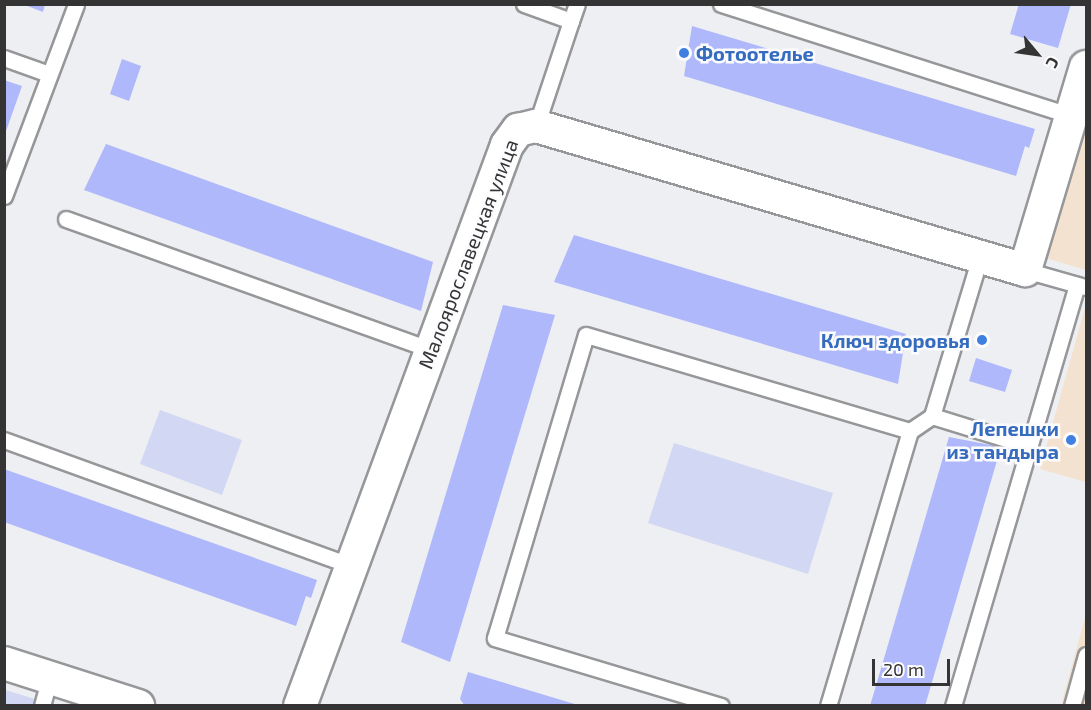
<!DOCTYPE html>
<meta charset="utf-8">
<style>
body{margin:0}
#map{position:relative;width:1091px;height:710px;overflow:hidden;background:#eeeff2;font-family:"Exo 2",sans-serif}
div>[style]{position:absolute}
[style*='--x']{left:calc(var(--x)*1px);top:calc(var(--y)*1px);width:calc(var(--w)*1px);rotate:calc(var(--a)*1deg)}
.commercial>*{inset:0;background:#f4e2d1}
.green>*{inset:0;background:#d2d7f4}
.building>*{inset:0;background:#aeb8fa}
.roads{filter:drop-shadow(2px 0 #969799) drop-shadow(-2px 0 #969799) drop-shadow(0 2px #969799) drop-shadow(0 -2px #969799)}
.lane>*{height:15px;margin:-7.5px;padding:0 7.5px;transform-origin:7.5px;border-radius:7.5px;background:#fff}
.street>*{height:32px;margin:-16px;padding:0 16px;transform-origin:16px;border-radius:16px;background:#fff}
.dots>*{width:16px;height:16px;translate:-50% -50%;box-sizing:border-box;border:3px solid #fcfcff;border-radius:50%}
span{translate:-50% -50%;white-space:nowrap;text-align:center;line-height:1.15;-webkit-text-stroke:5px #fcfcff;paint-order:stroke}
.shop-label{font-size:20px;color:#366cbe;font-weight:700}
.left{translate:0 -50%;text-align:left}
.right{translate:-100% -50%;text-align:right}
.street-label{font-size:20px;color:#343435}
.frame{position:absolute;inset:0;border:6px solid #343435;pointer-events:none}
.north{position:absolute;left:1007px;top:24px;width:60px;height:60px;-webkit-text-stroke:4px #fcfcff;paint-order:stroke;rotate:119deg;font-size:16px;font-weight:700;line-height:24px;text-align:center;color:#343435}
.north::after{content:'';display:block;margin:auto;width:21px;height:27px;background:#343435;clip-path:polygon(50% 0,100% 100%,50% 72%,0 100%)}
.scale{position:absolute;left:872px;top:659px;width:78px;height:27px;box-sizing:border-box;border:3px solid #343435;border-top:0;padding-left:8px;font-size:18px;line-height:21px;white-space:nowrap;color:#343435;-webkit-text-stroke:4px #fcfcff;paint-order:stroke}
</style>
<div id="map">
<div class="commercial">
<i style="clip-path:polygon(1086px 112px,1086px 270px,1042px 257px)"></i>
<i style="clip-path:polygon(1086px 304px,1086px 482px,1040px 469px)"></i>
<i style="clip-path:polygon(1086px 614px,1086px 705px,1061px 705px)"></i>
</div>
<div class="green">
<i style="clip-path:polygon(160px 410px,242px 440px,222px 495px,140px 464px)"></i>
<i style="clip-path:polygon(674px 443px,833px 493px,808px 574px,648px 523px)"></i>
<i style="clip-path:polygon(5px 690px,55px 705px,5px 705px)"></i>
</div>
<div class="building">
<i style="clip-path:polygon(22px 4px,45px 4px,43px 12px)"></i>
<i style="clip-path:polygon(1019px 4px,1071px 4px,1058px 48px,1010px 34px)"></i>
<i style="clip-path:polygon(692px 26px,1035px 129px,1029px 148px,1025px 146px,1016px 176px,684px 76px)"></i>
<i style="clip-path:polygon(122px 59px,141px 66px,129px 101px,110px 94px)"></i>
<i style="clip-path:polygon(4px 80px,22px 86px,5px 134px,4px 134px)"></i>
<i style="clip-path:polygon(106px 144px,433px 262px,421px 311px,84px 190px)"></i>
<i style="clip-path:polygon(574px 235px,906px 334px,898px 384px,554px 282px)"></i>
<i style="clip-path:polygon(503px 305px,555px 315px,450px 662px,401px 642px)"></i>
<i style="clip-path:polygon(976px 358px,1012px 370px,1005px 392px,969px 381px)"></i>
<i style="clip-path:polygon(949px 437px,1001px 447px,925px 706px,870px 706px)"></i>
<i style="clip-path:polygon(4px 469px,317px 580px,311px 598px,306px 596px,296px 626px,4px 522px)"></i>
<i style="clip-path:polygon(468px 672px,578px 705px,578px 706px,465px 706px,460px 699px)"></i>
</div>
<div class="roads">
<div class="lane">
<i style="--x:524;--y:4;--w:50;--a:19.9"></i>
<i style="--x:571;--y:21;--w:111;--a:108.4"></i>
<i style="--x:721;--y:4;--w:368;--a:17.7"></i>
<i style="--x:571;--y:21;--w:18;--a:-71"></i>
<i style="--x:4;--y:58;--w:48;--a:19.6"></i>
<i style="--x:4;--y:196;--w:205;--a:-69.4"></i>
<i style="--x:66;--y:219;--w:387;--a:19.7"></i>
<i style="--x:980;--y:257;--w:166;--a:106.8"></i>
<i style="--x:932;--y:416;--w:102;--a:17.2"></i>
<i style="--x:1025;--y:270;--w:62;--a:15.8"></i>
<i style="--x:4;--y:440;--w:370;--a:19.9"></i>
<i style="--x:42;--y:706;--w:30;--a:-75"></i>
<i style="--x:721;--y:706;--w:236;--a:-163.3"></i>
<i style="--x:495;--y:638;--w:316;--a:-73.3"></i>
<i style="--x:586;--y:335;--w:338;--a:16.5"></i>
<i style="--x:828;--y:706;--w:287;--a:-73.4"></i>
<i style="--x:910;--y:431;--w:27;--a:-34"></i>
<i style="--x:953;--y:706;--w:439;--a:-73.6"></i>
<i style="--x:1072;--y:706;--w:53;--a:-74.6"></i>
</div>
<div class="street">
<i style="--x:4;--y:663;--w:141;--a:17.8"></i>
<i style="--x:300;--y:706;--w:598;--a:-69.75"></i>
<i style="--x:507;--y:145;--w:19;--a:-54"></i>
<i style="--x:518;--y:130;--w:18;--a:-13"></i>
<i style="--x:536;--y:126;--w:510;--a:16.41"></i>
<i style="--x:1025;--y:270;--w:212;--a:-73.3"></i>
</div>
</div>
<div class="dots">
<i style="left:684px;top:53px;background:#3f7fe0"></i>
<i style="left:982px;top:340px;background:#3f7fe0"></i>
<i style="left:1071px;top:440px;background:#3f7fe0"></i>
</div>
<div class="shop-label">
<span class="left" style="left:696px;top:53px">Фотоотелье</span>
<span class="right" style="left:970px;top:340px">Ключ здоровья</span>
<span class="right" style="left:1059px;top:440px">Лепешки<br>из тандыра</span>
</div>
<div class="street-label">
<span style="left:468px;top:254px;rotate:-69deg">Малоярославецкая улица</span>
</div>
<div class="frame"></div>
<div class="north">С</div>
<div class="scale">20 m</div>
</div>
